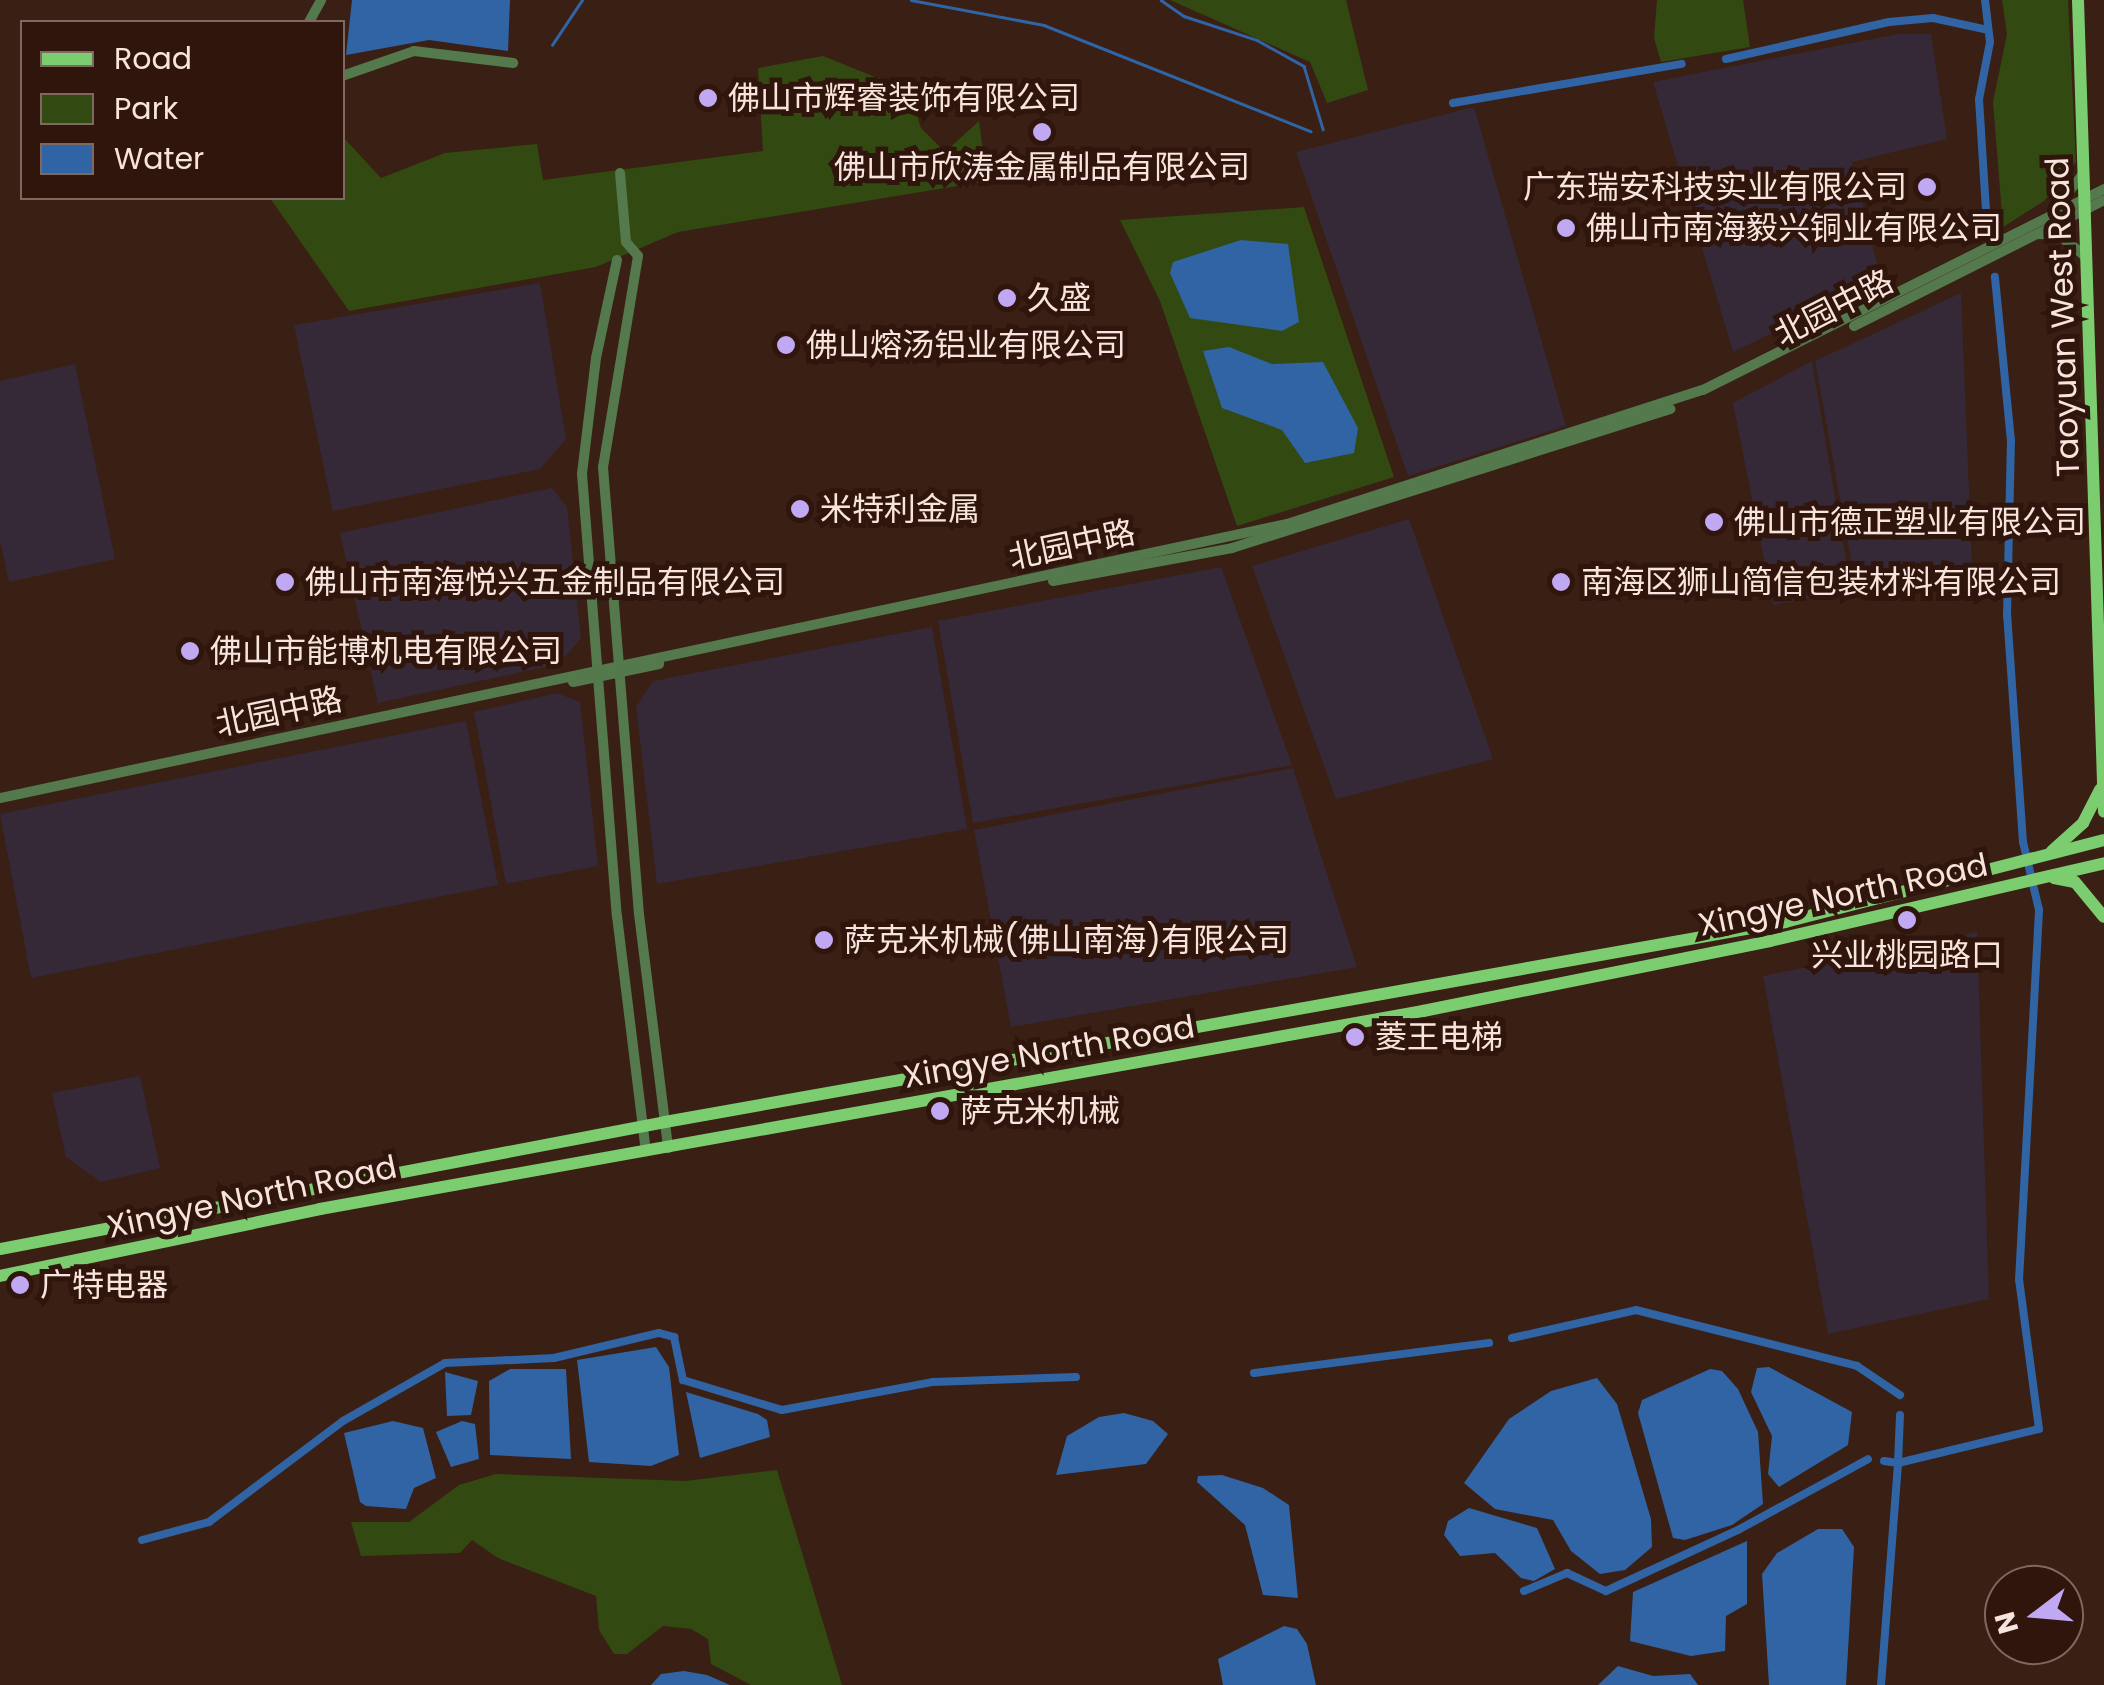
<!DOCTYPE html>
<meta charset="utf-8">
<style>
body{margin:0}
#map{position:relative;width:2104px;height:1685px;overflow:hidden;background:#391f14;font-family:Poppins,"Noto Sans SC",sans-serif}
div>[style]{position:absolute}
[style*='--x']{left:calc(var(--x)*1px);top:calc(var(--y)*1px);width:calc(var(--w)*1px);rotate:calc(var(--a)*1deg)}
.industrial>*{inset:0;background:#352937}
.green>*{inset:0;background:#324912}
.water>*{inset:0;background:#3064a4}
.stream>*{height:2.5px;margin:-1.25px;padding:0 1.25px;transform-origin:1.25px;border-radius:1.25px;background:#3064a4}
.canal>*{height:8px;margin:-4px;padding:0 4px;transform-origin:4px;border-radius:4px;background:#3064a4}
.minor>*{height:10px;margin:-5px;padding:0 5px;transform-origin:5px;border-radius:5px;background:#53794d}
.major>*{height:12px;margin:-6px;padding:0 6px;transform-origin:6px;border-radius:6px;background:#7ccd6f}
.dots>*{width:28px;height:28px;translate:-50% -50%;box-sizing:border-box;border:5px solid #2f150b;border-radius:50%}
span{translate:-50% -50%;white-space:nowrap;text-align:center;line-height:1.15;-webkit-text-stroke:10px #2f150b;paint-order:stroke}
.poi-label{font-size:32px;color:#f7e4dc}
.left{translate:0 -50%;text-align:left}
.right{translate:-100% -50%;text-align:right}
.street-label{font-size:32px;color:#f7e4dc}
.legend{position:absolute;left:20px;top:20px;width:325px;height:180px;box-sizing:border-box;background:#2f150b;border:2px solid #7f685f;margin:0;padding:12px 18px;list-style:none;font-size:30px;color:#f7e4dc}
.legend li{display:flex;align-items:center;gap:20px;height:50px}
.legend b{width:50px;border:2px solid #7f685f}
.north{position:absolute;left:1984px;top:1565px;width:100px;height:100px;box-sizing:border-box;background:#2f150b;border:2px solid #7f685f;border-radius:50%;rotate:254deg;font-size:28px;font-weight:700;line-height:40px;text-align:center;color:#f7e4dc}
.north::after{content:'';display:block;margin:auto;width:35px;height:45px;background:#c0a8f3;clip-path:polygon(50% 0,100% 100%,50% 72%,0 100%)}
</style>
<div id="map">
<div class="industrial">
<i style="clip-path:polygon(1898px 34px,1931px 34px,1947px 139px,1852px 162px,1881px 280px,1733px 352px,1653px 82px)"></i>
<i style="clip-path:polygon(1474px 107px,1566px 426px,1408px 476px,1296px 152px)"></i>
<i style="clip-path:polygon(540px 283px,566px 439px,540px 469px,333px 511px,294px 325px)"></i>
<i style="clip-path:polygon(1961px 293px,1972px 566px,1856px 588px,1815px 361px)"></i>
<i style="clip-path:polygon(1812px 361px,1851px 590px,1773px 605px,1733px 403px)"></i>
<i style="clip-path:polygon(75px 364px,115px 559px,9px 582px,0 540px,0 381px)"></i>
<i style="clip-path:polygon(552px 488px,567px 507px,581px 638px,559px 664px,378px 703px,340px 533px)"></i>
<i style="clip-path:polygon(1409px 519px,1493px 759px,1336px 799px,1252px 566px)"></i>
<i style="clip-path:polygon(1221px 567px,1292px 765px,973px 823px,938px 621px)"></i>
<i style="clip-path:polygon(932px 627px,967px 829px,657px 884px,636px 707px,653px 681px)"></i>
<i style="clip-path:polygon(557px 693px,580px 702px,598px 866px,506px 884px,474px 712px)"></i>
<i style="clip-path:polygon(466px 721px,498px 885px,31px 978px,0 814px)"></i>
<i style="clip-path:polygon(1293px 768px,1357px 967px,1011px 1027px,974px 830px)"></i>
<i style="clip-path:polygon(1977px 932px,1989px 1299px,1828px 1334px,1763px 976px)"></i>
<i style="clip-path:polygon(140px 1076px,160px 1168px,101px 1182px,66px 1157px,52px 1093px)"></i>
</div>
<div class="green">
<i style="clip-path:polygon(1170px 0,1346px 0,1368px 90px,1327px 103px,1310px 62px)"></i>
<i style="clip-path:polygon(1657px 0,1743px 0,1750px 47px,1661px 62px,1654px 38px)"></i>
<i style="clip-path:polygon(2002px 0,2068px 0,2076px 162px,2044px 201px,2003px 227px,1993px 102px,2007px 34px)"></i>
<i style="clip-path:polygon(823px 56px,885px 81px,914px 106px,921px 128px,945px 152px,979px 121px,987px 181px,678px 232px,596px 267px,349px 311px,270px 198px,342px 198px,343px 137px,381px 178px,445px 153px,537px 144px,543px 180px,763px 151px,758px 68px)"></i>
<i style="clip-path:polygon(1304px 207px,1394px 477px,1237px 526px,1160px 301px,1120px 220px)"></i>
<i style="clip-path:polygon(777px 1470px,842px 1685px,751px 1685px,711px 1664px,708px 1639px,691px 1629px,663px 1626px,627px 1654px,614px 1654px,599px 1630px,596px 1596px,498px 1558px,472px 1540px,460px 1553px,361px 1556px,351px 1522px,409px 1522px,459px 1485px,496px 1474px,685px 1481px)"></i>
</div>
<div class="water">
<i style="clip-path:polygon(352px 0,510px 0,508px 51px,429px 40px,346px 55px)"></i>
<i style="clip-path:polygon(1241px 240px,1288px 244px,1299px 322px,1282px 331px,1190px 318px,1170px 273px,1173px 262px)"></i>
<i style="clip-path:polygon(1229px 347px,1272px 364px,1323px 362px,1358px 428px,1354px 453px,1305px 463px,1282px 430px,1222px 408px,1203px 351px)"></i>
<i style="clip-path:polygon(656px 1347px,669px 1367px,679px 1455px,651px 1466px,589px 1462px,577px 1360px)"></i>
<i style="clip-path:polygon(1769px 1367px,1852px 1412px,1848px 1445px,1779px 1487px,1768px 1474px,1772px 1436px,1751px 1392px,1757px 1368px)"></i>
<i style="clip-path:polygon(510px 1369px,566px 1369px,571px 1459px,490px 1455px,489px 1381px)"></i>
<i style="clip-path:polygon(1710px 1369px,1722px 1371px,1738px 1389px,1758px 1432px,1763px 1504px,1732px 1525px,1685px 1540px,1673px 1538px,1638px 1413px,1642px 1400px)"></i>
<i style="clip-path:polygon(445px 1372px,478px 1381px,471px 1415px,447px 1416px)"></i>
<i style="clip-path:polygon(1597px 1378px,1617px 1404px,1651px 1519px,1652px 1547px,1625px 1570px,1600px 1574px,1571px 1551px,1553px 1520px,1495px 1509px,1464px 1483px,1509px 1419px,1551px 1391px)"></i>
<i style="clip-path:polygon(686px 1392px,758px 1414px,767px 1420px,770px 1437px,700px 1458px)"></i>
<i style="clip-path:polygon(1124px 1413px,1153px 1421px,1168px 1434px,1146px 1464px,1056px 1475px,1067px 1436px,1099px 1417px)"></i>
<i style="clip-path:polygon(393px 1421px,423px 1428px,436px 1478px,414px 1488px,406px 1509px,366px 1506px,360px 1502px,344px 1433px)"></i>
<i style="clip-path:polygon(462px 1421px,475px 1424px,479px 1459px,451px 1467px,436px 1432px)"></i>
<i style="clip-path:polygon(1222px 1475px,1263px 1488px,1289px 1505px,1298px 1598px,1263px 1595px,1245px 1525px,1197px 1482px,1198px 1476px)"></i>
<i style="clip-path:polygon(1469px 1508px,1537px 1528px,1555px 1569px,1534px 1581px,1521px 1578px,1495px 1553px,1460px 1556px,1444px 1535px,1448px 1521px)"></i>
<i style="clip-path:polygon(1818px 1529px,1842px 1529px,1854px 1547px,1846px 1685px,1769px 1685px,1762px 1574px,1777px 1553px)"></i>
<i style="clip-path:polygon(1747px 1541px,1747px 1604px,1726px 1616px,1725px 1651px,1691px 1656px,1630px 1641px,1633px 1592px)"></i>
<i style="clip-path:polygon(1284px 1626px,1297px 1629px,1307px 1644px,1316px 1685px,1223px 1685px,1218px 1659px)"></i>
<i style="clip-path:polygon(1618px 1666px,1653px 1676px,1690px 1674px,1698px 1685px,1598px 1685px)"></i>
<i style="clip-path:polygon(684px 1671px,707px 1675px,730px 1685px,651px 1685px,661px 1674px)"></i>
</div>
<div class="stream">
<i style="--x:911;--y:0;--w:135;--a:10.6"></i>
<i style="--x:1044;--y:25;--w:287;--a:21.7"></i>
<i style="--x:1161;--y:0;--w:28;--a:35"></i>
<i style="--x:1184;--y:16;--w:77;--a:18.2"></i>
<i style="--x:1257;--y:40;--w:54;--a:29"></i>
<i style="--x:1304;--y:66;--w:66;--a:73.2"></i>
<i style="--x:552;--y:45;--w:54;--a:-56.3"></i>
</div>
<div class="canal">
<i style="--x:1985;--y:0;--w:42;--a:83.2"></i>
<i style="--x:1990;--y:42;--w:58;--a:100.9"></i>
<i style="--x:1979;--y:99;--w:127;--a:86.4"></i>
<i style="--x:1726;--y:59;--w:167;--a:-12.8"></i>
<i style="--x:1889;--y:22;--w:44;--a:-5.2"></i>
<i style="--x:1933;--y:18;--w:56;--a:12.3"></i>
<i style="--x:1453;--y:103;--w:232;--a:-9.7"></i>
<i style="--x:1512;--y:1338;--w:127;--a:-12.7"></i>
<i style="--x:1636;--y:1310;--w:228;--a:14.2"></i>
<i style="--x:1857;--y:1366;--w:52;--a:34"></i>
<i style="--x:1254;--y:1373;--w:237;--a:-7.3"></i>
<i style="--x:1884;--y:1461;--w:14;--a:8"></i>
<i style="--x:1898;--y:1463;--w:48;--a:-87.6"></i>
<i style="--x:142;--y:1540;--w:69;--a:-15"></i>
<i style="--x:209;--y:1522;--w:168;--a:-37"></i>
<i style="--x:343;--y:1421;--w:117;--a:-29.6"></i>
<i style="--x:445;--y:1363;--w:109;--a:-2.6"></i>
<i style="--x:554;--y:1358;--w:108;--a:-13.4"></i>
<i style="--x:659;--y:1333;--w:16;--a:15"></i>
<i style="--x:674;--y:1337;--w:44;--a:78.2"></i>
<i style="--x:683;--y:1380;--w:103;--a:16.9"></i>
<i style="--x:782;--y:1410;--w:154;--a:-10.5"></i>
<i style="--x:933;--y:1382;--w:143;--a:-2"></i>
<i style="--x:1524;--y:1591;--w:47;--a:-22.7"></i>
<i style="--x:1567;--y:1573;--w:43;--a:24.8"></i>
<i style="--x:1606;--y:1591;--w:145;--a:-24.8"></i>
<i style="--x:1738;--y:1530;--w:148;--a:-28.6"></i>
<i style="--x:1881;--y:1685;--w:223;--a:-85.6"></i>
<i style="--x:1898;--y:1463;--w:145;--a:-13.6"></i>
<i style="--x:2039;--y:1429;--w:150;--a:-97.6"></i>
<i style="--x:2019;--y:1280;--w:371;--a:-86.9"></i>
<i style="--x:2039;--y:910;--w:70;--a:-103.2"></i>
<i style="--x:2023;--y:842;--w:227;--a:-94"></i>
<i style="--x:2007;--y:616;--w:175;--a:-88.7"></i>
<i style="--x:2011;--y:441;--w:165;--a:-95.6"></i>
</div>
<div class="minor">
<i style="--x:309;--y:22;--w:25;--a:-61"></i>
<i style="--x:342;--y:76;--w:76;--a:-19.1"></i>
<i style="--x:414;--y:51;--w:100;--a:6.9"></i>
<i style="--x:620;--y:173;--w:69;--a:85"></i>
<i style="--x:626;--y:242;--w:18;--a:49"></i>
<i style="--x:638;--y:256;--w:214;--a:99.4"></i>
<i style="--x:603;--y:467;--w:448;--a:85.4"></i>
<i style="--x:639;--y:914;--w:236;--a:82.9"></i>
<i style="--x:2054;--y:210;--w:48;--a:-51"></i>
<i style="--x:2038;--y:234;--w:21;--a:3"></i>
<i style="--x:2059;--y:235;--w:36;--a:39"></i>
<i style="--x:617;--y:260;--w:100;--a:102.1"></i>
<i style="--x:596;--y:358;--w:117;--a:96.9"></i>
<i style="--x:582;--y:474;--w:443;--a:85.5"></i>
<i style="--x:617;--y:916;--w:237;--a:83"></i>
<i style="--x:1854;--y:326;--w:280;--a:-26.7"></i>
<i style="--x:1053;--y:581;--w:182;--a:-10.4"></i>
<i style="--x:1232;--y:548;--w:460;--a:-17.6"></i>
<i style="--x:573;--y:682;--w:88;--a:-11.8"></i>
<i style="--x:0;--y:798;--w:1316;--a:-12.02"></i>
<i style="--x:1287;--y:524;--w:437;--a:-17.9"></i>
<i style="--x:1703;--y:390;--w:449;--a:-26.6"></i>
</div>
<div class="major">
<i style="--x:2078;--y:0;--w:812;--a:88.17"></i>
<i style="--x:2052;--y:851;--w:42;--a:-42.1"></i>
<i style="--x:2083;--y:823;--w:38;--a:-63"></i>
<i style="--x:2054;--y:878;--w:21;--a:11"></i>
<i style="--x:2075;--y:882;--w:45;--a:50.4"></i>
<i style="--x:0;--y:1249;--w:677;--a:-10.81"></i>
<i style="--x:665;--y:1122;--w:1138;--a:-10.12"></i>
<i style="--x:1785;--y:922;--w:329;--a:-14.4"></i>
<i style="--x:0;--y:1276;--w:327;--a:-11.8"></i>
<i style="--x:320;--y:1209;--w:1121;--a:-10.18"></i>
<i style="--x:1423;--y:1011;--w:354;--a:-11.4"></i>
<i style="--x:1770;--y:941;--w:343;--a:-13.1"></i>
</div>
<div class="dots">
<i style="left:708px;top:98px;background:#c0a8f3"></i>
<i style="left:1042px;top:132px;background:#c0a8f3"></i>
<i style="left:1927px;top:187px;background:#c0a8f3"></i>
<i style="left:1566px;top:228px;background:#c0a8f3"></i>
<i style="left:1007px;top:298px;background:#c0a8f3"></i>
<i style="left:786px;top:345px;background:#c0a8f3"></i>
<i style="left:800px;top:509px;background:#c0a8f3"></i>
<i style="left:1714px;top:522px;background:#c0a8f3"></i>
<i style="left:285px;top:582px;background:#c0a8f3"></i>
<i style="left:1561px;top:582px;background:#c0a8f3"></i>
<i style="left:190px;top:651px;background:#c0a8f3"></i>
<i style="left:1907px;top:920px;background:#c0a8f3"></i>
<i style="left:824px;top:940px;background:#c0a8f3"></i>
<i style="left:1355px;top:1037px;background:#c0a8f3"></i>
<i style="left:940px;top:1111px;background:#c0a8f3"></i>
<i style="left:20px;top:1285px;background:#c0a8f3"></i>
</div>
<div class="poi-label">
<span class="left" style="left:728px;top:98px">佛山市辉睿装饰有限公司</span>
<span style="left:1042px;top:167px">佛山市欣涛金属制品有限公司</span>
<span class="right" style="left:1907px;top:187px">广东瑞安科技实业有限公司</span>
<span class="left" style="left:1586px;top:228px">佛山市南海毅兴铜业有限公司</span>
<span class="left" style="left:1027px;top:298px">久盛</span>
<span class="left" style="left:806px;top:345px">佛山熔汤铝业有限公司</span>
<span class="left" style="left:820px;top:509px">米特利金属</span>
<span class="left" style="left:1734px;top:522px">佛山市德正塑业有限公司</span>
<span class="left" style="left:305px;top:582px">佛山市南海悦兴五金制品有限公司</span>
<span class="left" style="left:1581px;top:582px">南海区狮山简信包装材料有限公司</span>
<span class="left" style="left:210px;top:651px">佛山市能博机电有限公司</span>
<span class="left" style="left:844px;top:940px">萨克米机械(佛山南海)有限公司</span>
<span style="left:1907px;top:955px">兴业桃园路口</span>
<span class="left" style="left:1375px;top:1037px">菱王电梯</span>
<span class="left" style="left:960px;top:1111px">萨克米机械</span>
<span class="left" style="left:40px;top:1285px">广特电器</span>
</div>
<div class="street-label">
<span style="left:1834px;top:308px;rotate:-27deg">北园中路</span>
<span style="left:2063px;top:317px;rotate:-92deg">Taoyuan West Road</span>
<span style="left:1072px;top:545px;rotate:-12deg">北园中路</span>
<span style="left:279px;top:712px;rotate:-12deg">北园中路</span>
<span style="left:1843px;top:895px;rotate:-12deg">Xingye North Road</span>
<span style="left:1049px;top:1052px;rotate:-10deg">Xingye North Road</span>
<span style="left:252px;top:1197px;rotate:-12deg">Xingye North Road</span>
</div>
<ul class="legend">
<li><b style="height:12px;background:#7ccd6f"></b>Road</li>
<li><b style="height:28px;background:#324912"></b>Park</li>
<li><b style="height:28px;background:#3064a4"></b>Water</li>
</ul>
<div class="north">N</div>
</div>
